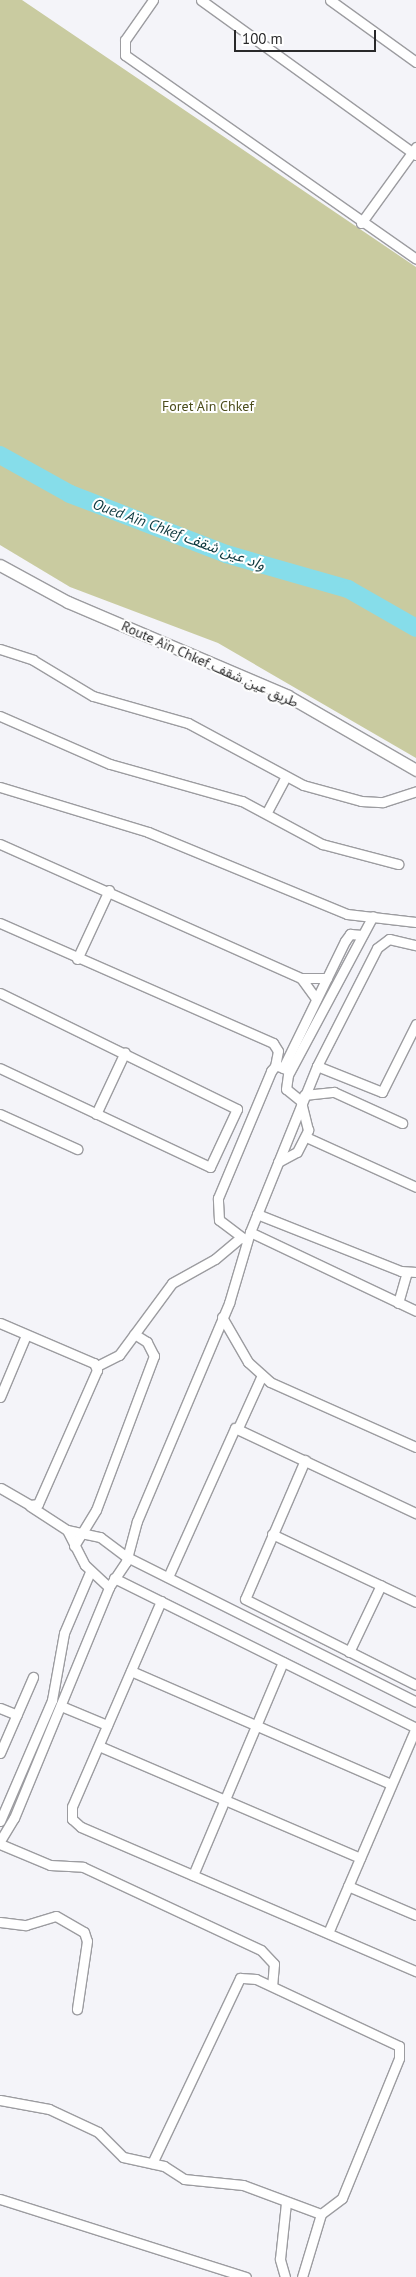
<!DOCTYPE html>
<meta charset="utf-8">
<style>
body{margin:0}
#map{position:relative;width:416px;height:2277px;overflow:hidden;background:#f4f4f9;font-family:"PT Sans","Noto Sans Arabic",sans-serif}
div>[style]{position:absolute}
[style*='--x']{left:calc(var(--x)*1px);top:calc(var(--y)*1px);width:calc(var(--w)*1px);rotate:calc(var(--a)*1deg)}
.green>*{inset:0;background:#c9cba0}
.river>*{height:18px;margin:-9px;padding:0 9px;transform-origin:9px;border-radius:9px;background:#86ddea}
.roads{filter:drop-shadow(1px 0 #9c9ca0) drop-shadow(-1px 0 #9c9ca0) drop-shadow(0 1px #9c9ca0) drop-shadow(0 -1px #9c9ca0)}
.minor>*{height:9px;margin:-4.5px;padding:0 4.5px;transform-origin:4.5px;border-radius:4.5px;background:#fff}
.tertiary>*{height:11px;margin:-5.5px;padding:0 5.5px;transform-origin:5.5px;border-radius:5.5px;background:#fff}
span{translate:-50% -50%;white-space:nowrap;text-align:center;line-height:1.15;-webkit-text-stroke:4px #fff;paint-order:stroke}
.park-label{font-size:14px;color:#4c4d1c}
.street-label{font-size:14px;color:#29292a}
.water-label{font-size:15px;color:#0d383e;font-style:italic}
.scale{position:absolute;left:234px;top:30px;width:142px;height:22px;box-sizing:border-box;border:2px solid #29292a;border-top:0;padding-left:6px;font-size:15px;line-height:18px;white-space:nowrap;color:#29292a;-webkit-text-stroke:4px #fff;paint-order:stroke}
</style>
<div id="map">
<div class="green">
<i style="clip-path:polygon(0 0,22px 0,416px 267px,416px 758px,218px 643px,70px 587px,0 545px)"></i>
</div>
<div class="river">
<i style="--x:0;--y:455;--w:80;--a:29.1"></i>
<i style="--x:70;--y:494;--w:167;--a:21"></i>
<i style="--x:226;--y:554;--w:127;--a:16"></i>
<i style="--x:348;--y:589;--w:78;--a:29.8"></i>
</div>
<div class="roads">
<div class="minor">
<i style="--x:153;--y:0;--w:49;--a:125"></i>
<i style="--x:125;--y:40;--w:15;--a:90"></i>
<i style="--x:125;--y:55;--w:355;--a:35"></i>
<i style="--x:201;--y:0;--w:265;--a:35.8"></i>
<i style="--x:330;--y:0;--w:106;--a:35.8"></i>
<i style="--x:361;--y:223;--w:94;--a:-54.1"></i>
<i style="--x:0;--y:649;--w:35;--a:18"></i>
<i style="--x:33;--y:660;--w:70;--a:31"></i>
<i style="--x:93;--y:696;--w:99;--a:15.9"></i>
<i style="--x:188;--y:723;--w:131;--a:28.3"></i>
<i style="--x:303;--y:785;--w:60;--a:15.4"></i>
<i style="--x:361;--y:801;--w:22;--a:3"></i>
<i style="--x:383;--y:802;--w:35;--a:-18"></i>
<i style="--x:0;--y:716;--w:120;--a:23.6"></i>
<i style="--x:110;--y:764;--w:137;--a:15.7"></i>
<i style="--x:242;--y:801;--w:91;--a:28.3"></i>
<i style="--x:322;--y:844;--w:79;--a:14.7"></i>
<i style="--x:0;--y:787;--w:155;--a:16.9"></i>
<i style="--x:148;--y:832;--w:215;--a:22.4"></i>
<i style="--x:347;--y:914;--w:69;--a:6.6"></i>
<i style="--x:267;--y:812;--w:38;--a:-62"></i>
<i style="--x:0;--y:844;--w:329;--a:24"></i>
<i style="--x:301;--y:978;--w:26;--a:0"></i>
<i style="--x:0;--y:923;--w:298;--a:23.7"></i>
<i style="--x:273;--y:1043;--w:9;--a:58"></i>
<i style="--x:278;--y:1051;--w:15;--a:101"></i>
<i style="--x:77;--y:959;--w:76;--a:-65.1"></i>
<i style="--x:301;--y:978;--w:26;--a:54"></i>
<i style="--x:0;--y:993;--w:264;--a:26.1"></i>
<i style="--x:237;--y:1109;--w:64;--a:115"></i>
<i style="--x:210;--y:1167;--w:232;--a:-154.8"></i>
<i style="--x:317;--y:1066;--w:70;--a:21.8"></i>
<i style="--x:382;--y:1092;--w:76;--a:-63.4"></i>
<i style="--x:283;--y:1068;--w:141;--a:-64"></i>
<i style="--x:345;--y:941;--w:9;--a:-54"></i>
<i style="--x:350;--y:934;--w:12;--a:5"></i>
<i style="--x:304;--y:1095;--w:30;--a:-6"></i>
<i style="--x:334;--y:1092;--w:75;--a:24.5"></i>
<i style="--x:0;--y:1114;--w:85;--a:24.4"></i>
<i style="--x:96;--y:1114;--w:68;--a:-64.9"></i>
<i style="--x:306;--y:1137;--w:121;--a:24.4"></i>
<i style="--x:278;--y:1162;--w:21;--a:-28"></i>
<i style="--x:297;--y:1152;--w:25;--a:-63"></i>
<i style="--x:308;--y:1130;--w:30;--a:-104"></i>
<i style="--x:301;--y:1101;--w:19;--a:-141"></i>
<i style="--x:286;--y:1089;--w:14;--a:-82"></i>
<i style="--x:288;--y:1075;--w:180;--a:-61.9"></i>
<i style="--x:257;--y:1214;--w:155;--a:21.6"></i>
<i style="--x:401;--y:1271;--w:15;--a:4"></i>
<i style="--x:250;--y:1232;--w:184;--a:25.4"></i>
<i style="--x:247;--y:1241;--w:35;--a:-143"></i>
<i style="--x:219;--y:1220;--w:22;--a:-93"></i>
<i style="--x:218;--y:1198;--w:138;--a:-67.3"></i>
<i style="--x:271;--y:1071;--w:8;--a:-50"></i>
<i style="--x:276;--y:1065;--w:15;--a:23"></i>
<i style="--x:398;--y:1303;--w:32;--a:-74"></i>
<i style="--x:222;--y:1317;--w:52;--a:60"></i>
<i style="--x:248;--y:1362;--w:30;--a:42"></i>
<i style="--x:270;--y:1382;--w:160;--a:24"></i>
<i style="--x:0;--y:1323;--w:102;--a:23.1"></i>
<i style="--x:94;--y:1363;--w:8;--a:67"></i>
<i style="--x:97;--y:1370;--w:146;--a:113.8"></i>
<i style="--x:38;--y:1504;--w:8;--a:173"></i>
<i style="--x:30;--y:1505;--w:34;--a:-150"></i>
<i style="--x:97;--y:1366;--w:25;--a:-27"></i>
<i style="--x:119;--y:1355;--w:89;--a:-53.6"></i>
<i style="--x:172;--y:1283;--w:49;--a:-29.2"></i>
<i style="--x:215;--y:1259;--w:33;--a:-40"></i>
<i style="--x:0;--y:1397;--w:67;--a:-67.2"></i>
<i style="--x:238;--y:1428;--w:58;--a:-65.6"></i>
<i style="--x:305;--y:1460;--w:151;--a:113.3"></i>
<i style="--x:245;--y:1599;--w:191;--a:26.7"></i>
<i style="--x:30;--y:1506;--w:44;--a:33"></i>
<i style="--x:67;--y:1530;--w:39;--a:63"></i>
<i style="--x:85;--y:1565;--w:33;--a:43"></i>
<i style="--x:67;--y:1530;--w:34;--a:12"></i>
<i style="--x:100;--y:1537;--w:34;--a:37"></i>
<i style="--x:127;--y:1557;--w:323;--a:26.6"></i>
<i style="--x:272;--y:1534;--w:159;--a:25.3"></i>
<i style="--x:74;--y:1546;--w:42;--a:-58.6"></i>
<i style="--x:96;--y:1510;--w:165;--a:-69.4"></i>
<i style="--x:154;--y:1356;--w:16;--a:-117"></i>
<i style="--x:147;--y:1342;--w:15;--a:-148"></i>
<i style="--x:168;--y:1577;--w:163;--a:-65.8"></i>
<i style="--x:235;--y:1428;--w:200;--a:25.2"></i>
<i style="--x:114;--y:1578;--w:337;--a:26.4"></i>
<i style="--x:161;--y:1601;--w:224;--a:113.4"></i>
<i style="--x:72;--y:1807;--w:12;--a:90"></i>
<i style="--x:72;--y:1819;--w:12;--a:42"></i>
<i style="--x:81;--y:1827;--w:365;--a:23.3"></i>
<i style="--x:349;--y:1652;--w:74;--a:-64.5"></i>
<i style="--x:131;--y:1671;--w:283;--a:23.5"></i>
<i style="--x:61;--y:1706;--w:50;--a:22.4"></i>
<i style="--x:0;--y:1708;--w:18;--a:22"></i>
<i style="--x:99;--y:1746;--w:284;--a:23.2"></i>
<i style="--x:0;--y:1753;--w:83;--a:-66.5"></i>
<i style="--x:0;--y:1821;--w:132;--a:-66.7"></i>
<i style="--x:52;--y:1700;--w:68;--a:-79.8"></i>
<i style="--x:64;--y:1633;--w:66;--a:-66.9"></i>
<i style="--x:0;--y:1841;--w:27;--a:-59"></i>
<i style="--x:14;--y:1818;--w:250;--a:-67.6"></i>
<i style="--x:109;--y:1587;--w:30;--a:-56"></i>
<i style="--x:126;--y:1562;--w:42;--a:-75"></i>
<i style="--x:137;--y:1521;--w:237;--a:-67.1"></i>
<i style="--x:229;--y:1303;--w:74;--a:-73.5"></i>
<i style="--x:250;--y:1232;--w:179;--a:-68"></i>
<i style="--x:317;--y:1066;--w:132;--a:-63"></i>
<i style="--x:377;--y:948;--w:15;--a:-37"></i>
<i style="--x:389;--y:939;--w:28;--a:13"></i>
<i style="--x:0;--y:1844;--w:54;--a:22.8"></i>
<i style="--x:50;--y:1865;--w:33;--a:3"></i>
<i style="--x:83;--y:1867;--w:196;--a:25"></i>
<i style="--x:261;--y:1950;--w:19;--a:47"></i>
<i style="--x:274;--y:1964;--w:22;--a:95"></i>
<i style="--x:193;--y:1875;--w:231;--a:-67.1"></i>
<i style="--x:348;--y:1886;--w:74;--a:23.1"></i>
<i style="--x:0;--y:1922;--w:26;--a:7"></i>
<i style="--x:26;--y:1925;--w:31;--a:-17"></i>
<i style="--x:56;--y:1916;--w:32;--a:30"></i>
<i style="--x:84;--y:1932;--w:9;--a:72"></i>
<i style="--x:87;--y:1941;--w:69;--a:98.4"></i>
<i style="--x:328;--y:1933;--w:223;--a:-66.8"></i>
<i style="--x:0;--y:2100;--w:50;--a:10.4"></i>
<i style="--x:49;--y:2109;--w:54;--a:25.1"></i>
<i style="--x:98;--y:2132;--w:35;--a:45"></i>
<i style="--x:123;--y:2157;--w:42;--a:12.4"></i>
<i style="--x:164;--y:2166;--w:24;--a:33"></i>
<i style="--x:184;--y:2179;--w:59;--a:5.8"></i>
<i style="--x:243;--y:2185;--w:83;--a:20.4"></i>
<i style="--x:321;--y:2214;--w:26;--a:-37"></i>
<i style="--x:342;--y:2198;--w:151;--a:-67.8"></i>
<i style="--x:399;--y:2058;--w:12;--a:-90"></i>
<i style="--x:399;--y:2046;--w:158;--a:-154.9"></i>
<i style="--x:256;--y:1979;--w:16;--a:-176"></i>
<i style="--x:240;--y:1978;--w:205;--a:115.4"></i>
<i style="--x:0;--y:2199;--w:258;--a:17.6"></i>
<i style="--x:285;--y:2277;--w:19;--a:-106"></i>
<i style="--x:280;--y:2259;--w:56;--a:-83.9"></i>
<i style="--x:302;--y:2277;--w:66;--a:-73.2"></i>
</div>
<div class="tertiary">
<i style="--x:0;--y:565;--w:77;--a:28.6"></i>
<i style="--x:68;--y:602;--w:239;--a:23.1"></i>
<i style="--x:288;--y:696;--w:148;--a:30"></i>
</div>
</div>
<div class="park-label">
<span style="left:208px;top:406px">Foret Ain Chkef</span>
</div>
<div class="street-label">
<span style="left:210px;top:664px;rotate:24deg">Route Aïn Chkef طريق عين شقف</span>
</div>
<div class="water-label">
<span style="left:179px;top:534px;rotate:20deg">Oued Aïn Chkef واد عين شقف</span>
</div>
<div class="scale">100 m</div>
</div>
